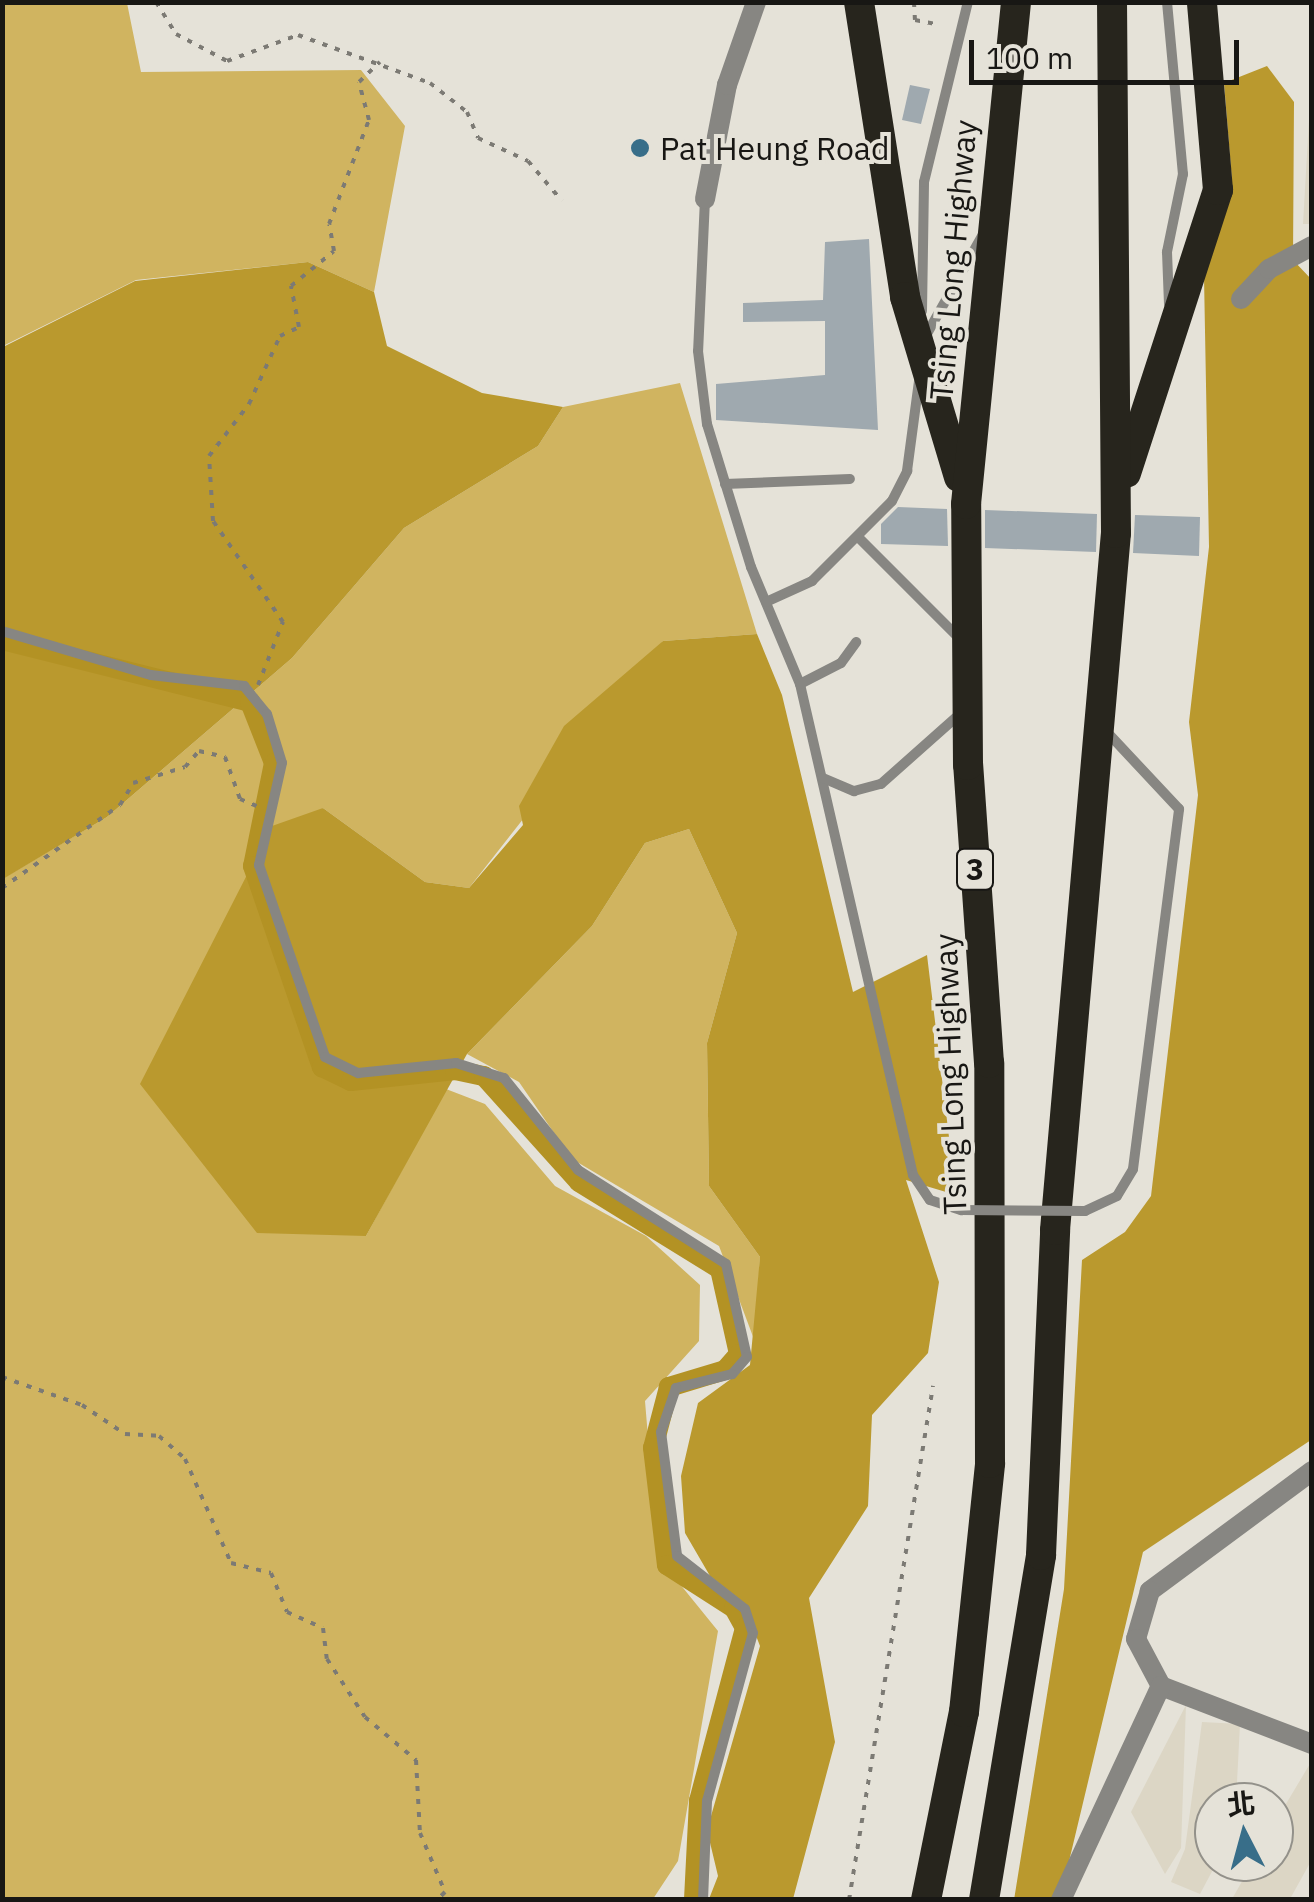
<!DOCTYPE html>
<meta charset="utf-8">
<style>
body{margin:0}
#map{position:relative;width:1314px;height:1902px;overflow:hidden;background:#e5e2d8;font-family:"IBM Plex Sans","Noto Sans TC",sans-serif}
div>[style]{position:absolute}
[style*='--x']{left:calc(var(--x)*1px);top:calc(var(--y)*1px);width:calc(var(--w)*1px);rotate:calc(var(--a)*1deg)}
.built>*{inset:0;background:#dcd6c5}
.green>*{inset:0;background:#d0b460}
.forest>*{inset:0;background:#ba992e}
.canal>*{height:20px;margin:-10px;padding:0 10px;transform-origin:10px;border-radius:10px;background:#b39224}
.building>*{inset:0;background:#9fa9af}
.path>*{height:4px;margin-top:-2px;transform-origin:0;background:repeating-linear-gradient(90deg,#7c7a74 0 5px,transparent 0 13px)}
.lane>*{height:10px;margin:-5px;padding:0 5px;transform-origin:5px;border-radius:5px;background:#878682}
.street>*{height:20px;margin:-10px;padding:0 10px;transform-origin:10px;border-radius:10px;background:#878682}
.highway>*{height:30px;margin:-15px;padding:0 15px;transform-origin:15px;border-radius:15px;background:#27251d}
.lane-bridge>*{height:10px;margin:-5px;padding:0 5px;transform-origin:5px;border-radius:5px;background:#878682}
.dots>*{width:28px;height:28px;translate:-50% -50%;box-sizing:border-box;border:5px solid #e5e2d8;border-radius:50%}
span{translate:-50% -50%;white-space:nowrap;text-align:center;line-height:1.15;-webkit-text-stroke:8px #e5e2d8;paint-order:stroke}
.shield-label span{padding:2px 8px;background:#e5e2d8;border:2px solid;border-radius:8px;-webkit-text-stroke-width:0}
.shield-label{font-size:30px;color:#181714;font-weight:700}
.poi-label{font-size:32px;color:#181714}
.left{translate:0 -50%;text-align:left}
.street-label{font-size:32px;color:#181714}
.frame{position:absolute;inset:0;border:5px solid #181714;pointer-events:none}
.north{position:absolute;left:1194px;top:1782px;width:100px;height:100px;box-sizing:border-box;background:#e5e2d8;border:2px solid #93918a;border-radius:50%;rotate:354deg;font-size:28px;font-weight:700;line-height:40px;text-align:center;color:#181714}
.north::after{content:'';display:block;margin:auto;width:35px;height:45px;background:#386e89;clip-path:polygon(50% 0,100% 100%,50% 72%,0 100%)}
.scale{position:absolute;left:969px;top:40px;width:270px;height:45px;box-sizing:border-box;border:5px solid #181714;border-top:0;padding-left:12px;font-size:30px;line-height:35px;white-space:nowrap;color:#181714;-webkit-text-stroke:8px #e5e2d8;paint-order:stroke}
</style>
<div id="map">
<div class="built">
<i style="clip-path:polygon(1311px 85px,1312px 224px,1303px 224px)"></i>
<i style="clip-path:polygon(1186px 1705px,1181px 1848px,1165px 1874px,1131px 1812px)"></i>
<i style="clip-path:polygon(1202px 1722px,1240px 1724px,1236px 1802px,1214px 1802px,1217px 1862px,1200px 1894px,1171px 1882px,1185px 1849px)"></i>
<i style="clip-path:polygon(1311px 1762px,1311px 1861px,1290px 1899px,1232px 1899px,1253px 1862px,1274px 1862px,1274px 1824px)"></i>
</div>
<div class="green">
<i style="clip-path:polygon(3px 3px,127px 3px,141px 72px,361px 70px,405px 126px,374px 292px,308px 262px,136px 280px,3px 346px)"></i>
<i style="clip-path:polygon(680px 383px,757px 634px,663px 641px,469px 888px,425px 882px,323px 808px,256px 868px,204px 968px,366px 1236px,446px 1089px,485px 1104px,555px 1186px,646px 1236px,700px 1285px,699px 1341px,645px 1401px,658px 1557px,718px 1631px,678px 1861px,653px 1899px,3px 1899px,2px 879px,107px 817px,292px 658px,404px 528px,538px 446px,563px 407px)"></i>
<i style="clip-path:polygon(689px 829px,737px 933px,707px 1043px,709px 1186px,760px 1257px,755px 1342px,719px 1246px,572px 1159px,519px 1082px,467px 1054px,592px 926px,645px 843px)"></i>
</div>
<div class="forest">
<i style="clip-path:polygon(1267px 66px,1294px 102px,1293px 260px,1312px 280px,1311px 1440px,1143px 1552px,1060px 1899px,1014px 1900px,1064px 1589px,1082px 1260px,1125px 1232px,1151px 1196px,1198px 795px,1189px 722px,1209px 547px,1204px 277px,1232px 181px,1224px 83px)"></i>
<i style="clip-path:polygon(308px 262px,374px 292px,387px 346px,482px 393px,563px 407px,538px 446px,404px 528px,292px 658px,107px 817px,3px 879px,3px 347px,135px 281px)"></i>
<i style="clip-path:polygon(757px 634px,782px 695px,853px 992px,927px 955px,956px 1195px,906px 1180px,939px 1282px,928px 1353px,872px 1415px,868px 1506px,809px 1598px,835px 1742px,793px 1899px,709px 1899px,718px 1876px,707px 1830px,760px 1646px,743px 1602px,710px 1576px,685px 1533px,681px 1476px,698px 1403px,750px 1365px,760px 1257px,709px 1186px,707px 1043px,737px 933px,689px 829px,645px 843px,592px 926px,467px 1054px,366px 1236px,257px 1233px,140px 1084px,272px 826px,323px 808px,425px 882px,469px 888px,523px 825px,519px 806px,564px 726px,663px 641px)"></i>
</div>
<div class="canal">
<i style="--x:2;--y:640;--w:256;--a:14"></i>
<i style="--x:250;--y:702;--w:66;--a:68.5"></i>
<i style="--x:274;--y:763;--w:105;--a:101.5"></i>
<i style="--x:253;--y:866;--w:213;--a:71.1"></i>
<i style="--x:322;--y:1067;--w:32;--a:26"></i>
<i style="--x:351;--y:1081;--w:105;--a:-6"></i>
<i style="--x:455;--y:1070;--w:30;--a:12"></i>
<i style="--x:484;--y:1076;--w:142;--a:48.1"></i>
<i style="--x:579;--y:1182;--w:166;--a:31.7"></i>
<i style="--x:720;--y:1269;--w:87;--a:77.4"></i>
<i style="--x:739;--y:1354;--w:21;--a:131"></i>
<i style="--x:725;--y:1370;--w:59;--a:163.1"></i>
<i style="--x:669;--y:1387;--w:63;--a:104.7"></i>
<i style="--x:653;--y:1448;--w:118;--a:83.2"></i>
<i style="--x:667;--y:1565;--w:80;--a:32.7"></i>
<i style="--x:734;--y:1608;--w:23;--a:61"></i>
<i style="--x:745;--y:1628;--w:179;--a:104.9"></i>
<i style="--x:699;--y:1801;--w:99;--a:92.9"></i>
</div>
<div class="building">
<i style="clip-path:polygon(910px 85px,930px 89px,921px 124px,902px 120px)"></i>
<i style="clip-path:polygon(869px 239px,878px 430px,716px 420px,716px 384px,825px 375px,825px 321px,743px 322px,743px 303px,823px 300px,825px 242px)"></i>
<i style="clip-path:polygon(898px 507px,947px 509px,948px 546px,881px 544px,881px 524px)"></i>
<i style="clip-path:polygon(985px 510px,1097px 514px,1096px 552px,985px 548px)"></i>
<i style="clip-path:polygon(1135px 515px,1200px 517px,1199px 556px,1133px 553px)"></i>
</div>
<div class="path">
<i style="--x:156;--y:2;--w:38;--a:58"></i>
<i style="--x:176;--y:34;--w:58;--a:27.9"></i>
<i style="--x:227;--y:61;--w:76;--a:-20.1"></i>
<i style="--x:298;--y:35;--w:140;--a:20"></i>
<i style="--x:430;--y:83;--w:47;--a:38.1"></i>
<i style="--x:467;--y:112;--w:28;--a:67"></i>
<i style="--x:478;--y:138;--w:55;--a:24.7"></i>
<i style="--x:528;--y:161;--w:52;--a:49.6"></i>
<i style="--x:914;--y:2;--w:18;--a:87"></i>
<i style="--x:915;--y:20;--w:25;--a:11"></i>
<i style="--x:258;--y:685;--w:68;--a:-68.4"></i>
<i style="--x:283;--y:622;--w:123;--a:-124.7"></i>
<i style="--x:213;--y:521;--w:65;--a:-93.5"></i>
<i style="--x:209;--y:456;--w:66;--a:-52.4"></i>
<i style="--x:249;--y:404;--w:75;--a:-65.5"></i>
<i style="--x:280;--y:336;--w:21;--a:-25"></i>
<i style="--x:299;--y:327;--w:42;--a:-101"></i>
<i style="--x:291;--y:286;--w:55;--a:-39.1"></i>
<i style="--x:334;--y:251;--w:27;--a:-100"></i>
<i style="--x:329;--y:224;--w:111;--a:-69"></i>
<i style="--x:369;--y:120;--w:39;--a:-105"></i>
<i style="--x:359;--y:82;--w:29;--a:-44"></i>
<i style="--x:2;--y:888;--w:144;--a:-35.1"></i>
<i style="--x:120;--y:805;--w:26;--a:-59"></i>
<i style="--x:133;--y:783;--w:54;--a:-17.1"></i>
<i style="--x:185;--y:767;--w:21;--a:-49"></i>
<i style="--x:199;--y:751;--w:27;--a:13"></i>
<i style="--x:225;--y:757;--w:45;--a:70.3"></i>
<i style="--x:240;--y:799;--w:21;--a:23"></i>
<i style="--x:2;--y:1377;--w:85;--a:19.3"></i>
<i style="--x:82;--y:1405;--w:52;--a:34"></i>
<i style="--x:125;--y:1434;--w:34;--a:3"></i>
<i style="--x:159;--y:1436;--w:35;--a:41"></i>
<i style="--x:185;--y:1459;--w:114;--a:66.1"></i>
<i style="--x:231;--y:1563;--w:41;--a:14"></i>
<i style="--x:271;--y:1573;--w:42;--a:67.7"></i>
<i style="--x:287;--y:1612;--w:39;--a:24"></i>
<i style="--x:323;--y:1628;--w:31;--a:83"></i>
<i style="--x:327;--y:1659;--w:69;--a:56.8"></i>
<i style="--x:365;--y:1717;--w:67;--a:40.1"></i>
<i style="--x:416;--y:1760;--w:73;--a:86.9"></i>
<i style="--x:420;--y:1833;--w:64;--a:67"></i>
<i style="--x:445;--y:1892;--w:11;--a:135"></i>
<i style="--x:849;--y:1900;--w:521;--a:-80.72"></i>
</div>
<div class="lane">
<i style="--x:1167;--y:2;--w:173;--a:84.7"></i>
<i style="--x:1183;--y:174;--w:80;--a:101.6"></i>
<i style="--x:1167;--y:252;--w:52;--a:87.8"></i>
<i style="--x:705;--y:199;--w:152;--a:92.6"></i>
<i style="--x:698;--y:351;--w:74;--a:83"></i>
<i style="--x:707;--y:424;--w:150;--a:72.9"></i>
<i style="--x:751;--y:567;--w:127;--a:67.3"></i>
<i style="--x:800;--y:684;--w:504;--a:77.04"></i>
<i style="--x:913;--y:1175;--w:30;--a:56"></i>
<i style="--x:930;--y:1200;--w:33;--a:18"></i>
<i style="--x:922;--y:311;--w:129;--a:-89.1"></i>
<i style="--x:924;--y:182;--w:185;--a:-76.3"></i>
<i style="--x:924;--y:339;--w:118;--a:-60.6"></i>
<i style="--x:725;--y:484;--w:125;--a:-2.3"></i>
<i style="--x:860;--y:539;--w:141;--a:45"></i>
<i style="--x:766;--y:602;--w:51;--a:-24.5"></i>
<i style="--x:812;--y:581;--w:113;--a:-45"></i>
<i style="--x:892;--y:501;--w:34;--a:-63"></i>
<i style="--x:907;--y:471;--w:91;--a:-82.4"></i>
<i style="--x:2;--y:631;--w:155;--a:16.5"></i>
<i style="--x:151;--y:675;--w:94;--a:6.7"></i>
<i style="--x:244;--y:686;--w:36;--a:51"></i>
<i style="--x:267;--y:714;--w:51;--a:73"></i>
<i style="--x:282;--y:763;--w:105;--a:102.7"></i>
<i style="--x:259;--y:865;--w:203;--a:71"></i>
<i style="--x:325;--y:1057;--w:37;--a:26"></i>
<i style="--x:358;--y:1073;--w:99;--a:-5.8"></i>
<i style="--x:456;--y:1063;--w:50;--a:17.4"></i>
<i style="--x:504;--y:1078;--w:118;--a:51.2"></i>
<i style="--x:578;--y:1170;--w:175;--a:32.4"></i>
<i style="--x:726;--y:1264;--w:95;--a:77.3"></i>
<i style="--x:747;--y:1357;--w:23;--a:131"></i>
<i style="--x:732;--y:1374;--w:58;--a:166"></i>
<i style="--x:676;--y:1388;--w:46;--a:108.8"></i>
<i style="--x:661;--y:1432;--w:125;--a:82.6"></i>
<i style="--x:677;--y:1556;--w:86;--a:37.9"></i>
<i style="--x:745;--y:1609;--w:25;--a:72"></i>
<i style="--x:753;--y:1633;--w:174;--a:105.3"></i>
<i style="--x:707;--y:1801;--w:99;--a:92.3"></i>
<i style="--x:800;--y:684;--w:46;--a:-27.1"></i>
<i style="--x:841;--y:663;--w:26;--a:-54"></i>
<i style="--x:823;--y:778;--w:34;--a:23"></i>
<i style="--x:854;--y:791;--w:28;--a:-15"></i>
<i style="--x:881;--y:784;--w:108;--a:-41.6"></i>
<i style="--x:1085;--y:1211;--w:35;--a:-25"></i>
<i style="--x:1117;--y:1196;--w:31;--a:-59"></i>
<i style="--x:1133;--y:1169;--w:363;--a:-82.7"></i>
<i style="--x:1179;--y:809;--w:108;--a:-133.1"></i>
</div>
<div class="street">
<i style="--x:705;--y:199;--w:116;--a:-79.1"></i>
<i style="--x:727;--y:85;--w:88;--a:-70.7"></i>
<i style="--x:1241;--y:299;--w:41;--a:-47"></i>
<i style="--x:1269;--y:269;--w:49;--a:-28.1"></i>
<i style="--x:1312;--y:1471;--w:202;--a:143.5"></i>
<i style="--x:1150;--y:1591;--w:50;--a:106.3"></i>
<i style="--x:1136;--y:1639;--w:53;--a:62"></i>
<i style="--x:1161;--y:1686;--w:162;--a:21"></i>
<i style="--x:1061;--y:1900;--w:236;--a:-65"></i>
</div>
<div class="highway">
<i style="--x:859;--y:2;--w:299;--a:81.1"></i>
<i style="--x:905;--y:297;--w:188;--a:73.3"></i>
<i style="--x:1126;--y:473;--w:298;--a:-72"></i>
<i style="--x:1218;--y:190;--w:189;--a:-94.9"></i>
<i style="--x:926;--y:1900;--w:192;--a:-78.6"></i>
<i style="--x:964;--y:1712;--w:250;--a:-84"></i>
<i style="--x:990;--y:1463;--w:400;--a:-90.1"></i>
<i style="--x:989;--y:1063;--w:299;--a:-94"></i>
<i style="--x:968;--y:765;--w:261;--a:-90.4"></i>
<i style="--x:966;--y:504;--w:504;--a:-84.31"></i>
<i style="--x:984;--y:1900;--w:350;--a:-80.6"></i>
<i style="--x:1041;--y:1555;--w:325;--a:-87.5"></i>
<i style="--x:1055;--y:1230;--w:700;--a:-85"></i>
<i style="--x:1116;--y:533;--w:531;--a:-90.43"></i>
</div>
<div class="lane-bridge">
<i style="--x:961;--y:1210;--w:124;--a:0.5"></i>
</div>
<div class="dots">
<i style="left:640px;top:148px;background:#386e89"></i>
</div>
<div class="shield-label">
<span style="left:975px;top:869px">3</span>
</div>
<div class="poi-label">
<span class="left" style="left:660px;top:148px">Pat Heung Road</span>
</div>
<div class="street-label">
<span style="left:953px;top:260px;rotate:-85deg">Tsing Long Highway</span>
<span style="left:950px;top:1074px;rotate:-92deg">Tsing Long Highway</span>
</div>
<div class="frame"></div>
<div class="north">北</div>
<div class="scale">100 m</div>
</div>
